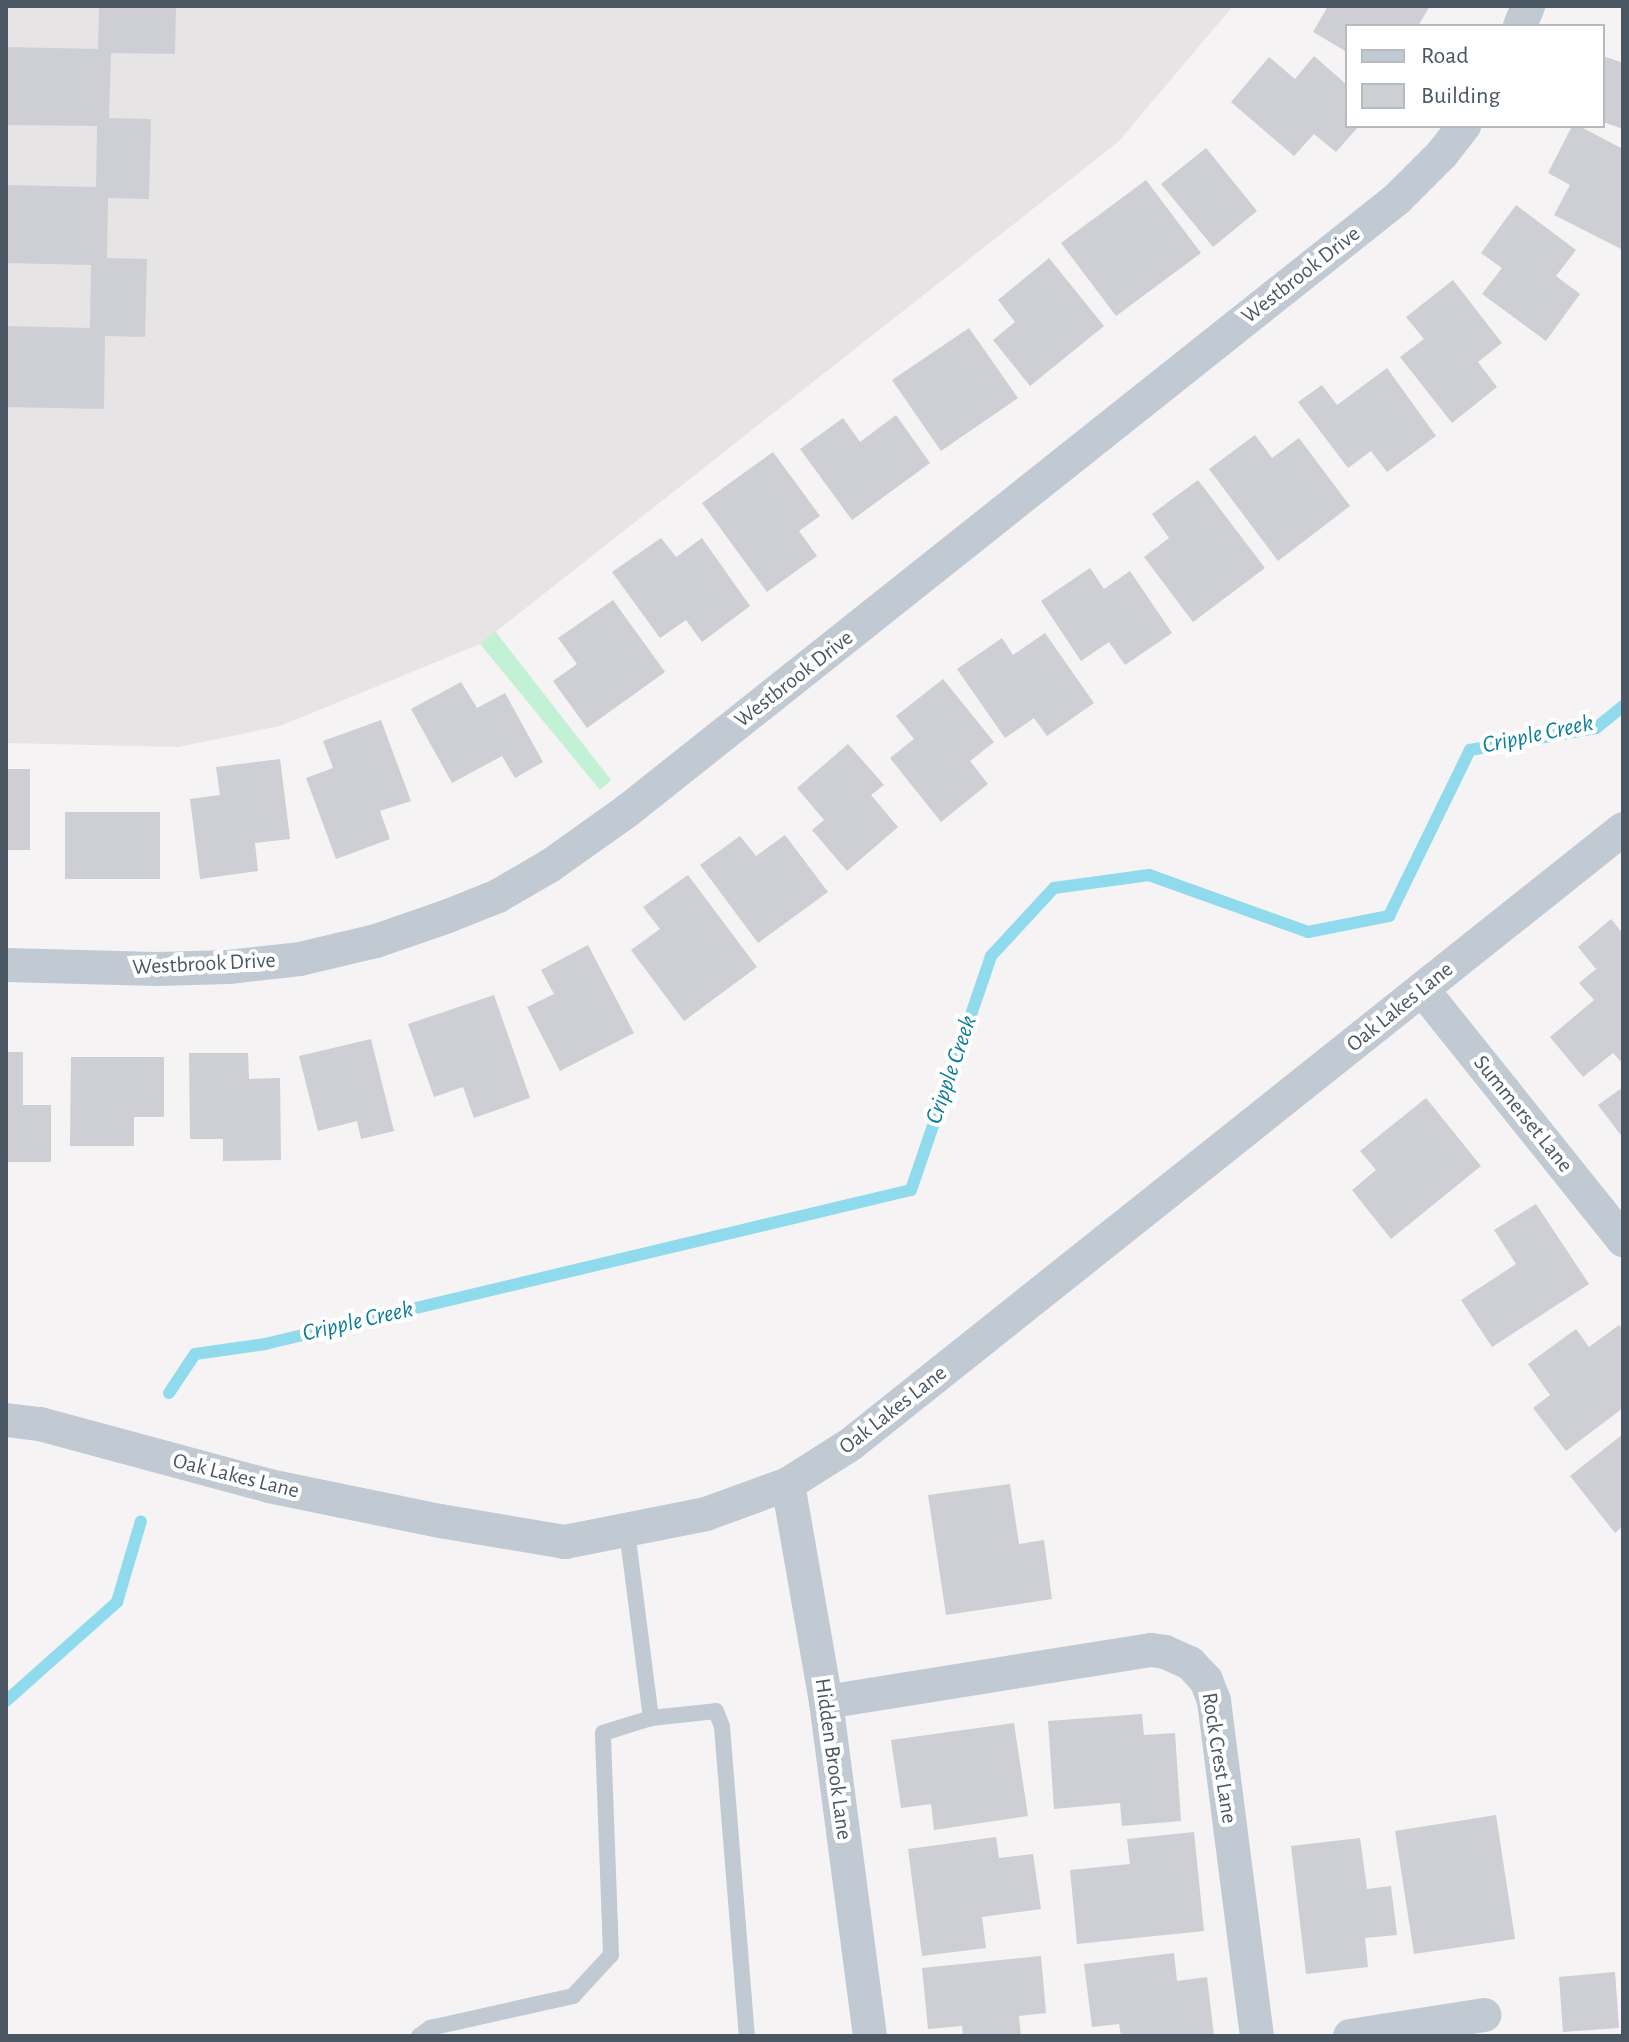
<!DOCTYPE html>
<style>
body{margin:0}
#map{position:relative;width:1629px;height:2042px;overflow:hidden;background:#f5f3f3;font-family:"Alegreya Sans",sans-serif}
div>[style]{position:absolute}
[style*='--x']{left:calc(var(--x)*1px);top:calc(var(--y)*1px);width:calc(var(--w)*1px);rotate:calc(var(--a)*1deg)}
.education>*{inset:0;background:#e6e4e5}
.green>*{inset:0;background:#c3f1d5}
.stream>*{height:12px;margin:-6px;padding:0 6px;transform-origin:6px;border-radius:6px;background:#90daee}
.building>*{inset:0;background:#cdcfd5}
.lane>*{height:16px;margin:-8px;padding:0 8px;transform-origin:8px;border-radius:8px;background:#c1cad2}
.street>*{height:34px;margin:-17px;padding:0 17px;transform-origin:17px;border-radius:17px;background:#c1cad2}
span{translate:-50% -50%;white-space:nowrap;text-align:center;line-height:1.15;-webkit-text-stroke:8px #fff;paint-order:stroke}
.street-label{font-size:22px;color:#4a5661}
.water-label{font-size:24px;color:#0c7c9b;font-style:italic}
.frame{position:absolute;inset:0;border:8px solid #4a5661;pointer-events:none}
.legend{position:absolute;left:1345px;top:24px;width:260px;height:104px;box-sizing:border-box;background:#fff;border:2px solid #b7bbc0;margin:0;padding:10px 14px;list-style:none;font-size:24px;color:#4a5661}
.legend li{display:flex;align-items:center;gap:16px;height:40px}
.legend b{width:40px;border:2px solid #b7bbc0}
</style>
<div id="map">
<div class="education">
<i style="clip-path:polygon(6px 6px,1233px 6px,1118px 142px,480px 644px,280px 726px,178px 747px,6px 743px)"></i>
</div>
<div class="green">
<i style="clip-path:polygon(495px 631px,611px 780px,600px 790px,480px 644px)"></i>
</div>
<div class="stream">
<i style="--x:169;--y:1393;--w:47;--a:-56.3"></i>
<i style="--x:195;--y:1354;--w:71;--a:-8.1"></i>
<i style="--x:265;--y:1344;--w:664;--a:-13.41"></i>
<i style="--x:911;--y:1190;--w:247;--a:-71.1"></i>
<i style="--x:991;--y:956;--w:93;--a:-47.2"></i>
<i style="--x:1054;--y:888;--w:96;--a:-7.8"></i>
<i style="--x:1149;--y:875;--w:169;--a:19.7"></i>
<i style="--x:1308;--y:932;--w:83;--a:-11.2"></i>
<i style="--x:1389;--y:916;--w:185;--a:-64"></i>
<i style="--x:1470;--y:750;--w:128;--a:-9.9"></i>
<i style="--x:1596;--y:728;--w:35;--a:-39"></i>
<i style="--x:6;--y:1701;--w:149;--a:-41.7"></i>
<i style="--x:117;--y:1602;--w:84;--a:-73.5"></i>
</div>
<div class="building">
<i style="clip-path:polygon(99px 6px,176px 6px,175px 54px,111px 53px,109px 118px,151px 119px,149px 199px,108px 198px,107px 258px,147px 259px,145px 337px,105px 336px,104px 409px,6px 407px,6px 326px,90px 328px,91px 265px,6px 263px,6px 185px,96px 187px,97px 126px,6px 125px,6px 47px,98px 49px)"></i>
<i style="clip-path:polygon(1328px 6px,1430px 6px,1418px 26px,1347px 26px,1347px 52px,1313px 32px)"></i>
<i style="clip-path:polygon(1314px 56px,1347px 85px,1347px 126px,1359px 126px,1336px 152px,1314px 134px,1294px 156px,1231px 102px,1269px 57px,1295px 79px)"></i>
<i style="clip-path:polygon(1603px 56px,1623px 63px,1623px 129px,1603px 122px)"></i>
<i style="clip-path:polygon(1572px 126px,1579px 126px,1623px 149px,1623px 250px,1554px 215px,1570px 185px,1548px 173px)"></i>
<i style="clip-path:polygon(1206px 148px,1257px 211px,1213px 247px,1161px 184px)"></i>
<i style="clip-path:polygon(1146px 180px,1201px 253px,1116px 316px,1061px 243px)"></i>
<i style="clip-path:polygon(1516px 205px,1576px 250px,1556px 276px,1580px 294px,1546px 341px,1482px 294px,1502px 268px,1481px 253px)"></i>
<i style="clip-path:polygon(1049px 258px,1104px 326px,1030px 386px,993px 340px,1015px 322px,998px 300px)"></i>
<i style="clip-path:polygon(1453px 280px,1502px 343px,1478px 362px,1497px 387px,1452px 423px,1400px 357px,1424px 339px,1406px 317px)"></i>
<i style="clip-path:polygon(969px 328px,1018px 398px,941px 451px,892px 380px)"></i>
<i style="clip-path:polygon(1387px 368px,1436px 436px,1387px 472px,1371px 451px,1348px 468px,1298px 402px,1322px 385px,1337px 405px)"></i>
<i style="clip-path:polygon(896px 415px,930px 463px,852px 520px,800px 449px,843px 418px,860px 442px)"></i>
<i style="clip-path:polygon(1255px 435px,1272px 458px,1299px 438px,1350px 506px,1278px 561px,1209px 469px)"></i>
<i style="clip-path:polygon(773px 452px,820px 516px,799px 531px,817px 556px,767px 592px,702px 503px)"></i>
<i style="clip-path:polygon(1198px 480px,1265px 568px,1193px 622px,1144px 557px,1169px 538px,1152px 514px)"></i>
<i style="clip-path:polygon(661px 538px,676px 557px,702px 538px,750px 606px,702px 642px,686px 620px,660px 638px,612px 572px)"></i>
<i style="clip-path:polygon(1090px 568px,1104px 589px,1130px 571px,1172px 633px,1125px 665px,1109px 642px,1081px 661px,1041px 601px)"></i>
<i style="clip-path:polygon(613px 600px,665px 672px,587px 728px,553px 681px,577px 664px,558px 638px)"></i>
<i style="clip-path:polygon(1045px 633px,1094px 703px,1047px 736px,1034px 718px,1005px 738px,957px 669px,1002px 638px,1013px 655px)"></i>
<i style="clip-path:polygon(943px 679px,994px 742px,970px 761px,988px 784px,941px 822px,890px 758px,914px 739px,896px 716px)"></i>
<i style="clip-path:polygon(461px 682px,477px 708px,505px 693px,543px 762px,515px 778px,502px 756px,452px 783px,411px 709px)"></i>
<i style="clip-path:polygon(381px 720px,411px 801px,380px 811px,390px 839px,336px 859px,306px 778px,333px 768px,323px 741px)"></i>
<i style="clip-path:polygon(848px 744px,884px 785px,871px 795px,898px 827px,847px 871px,812px 830px,824px 820px,797px 788px)"></i>
<i style="clip-path:polygon(280px 759px,290px 839px,255px 843px,258px 871px,200px 879px,190px 799px,220px 795px,216px 767px)"></i>
<i style="clip-path:polygon(6px 769px,30px 769px,30px 850px,6px 850px)"></i>
<i style="clip-path:polygon(65px 812px,160px 812px,160px 879px,65px 879px)"></i>
<i style="clip-path:polygon(785px 835px,828px 892px,758px 943px,700px 865px,740px 836px,756px 856px)"></i>
<i style="clip-path:polygon(688px 875px,757px 967px,684px 1021px,631px 950px,660px 929px,643px 907px)"></i>
<i style="clip-path:polygon(1611px 919px,1623px 934px,1623px 1064px,1613px 1053px,1583px 1077px,1550px 1037px,1594px 1000px,1579px 983px,1596px 969px,1578px 947px)"></i>
<i style="clip-path:polygon(588px 945px,634px 1033px,560px 1071px,527px 1007px,554px 994px,541px 970px)"></i>
<i style="clip-path:polygon(494px 995px,530px 1098px,474px 1118px,463px 1087px,434px 1097px,408px 1024px)"></i>
<i style="clip-path:polygon(371px 1039px,394px 1131px,361px 1139px,357px 1121px,318px 1131px,299px 1056px)"></i>
<i style="clip-path:polygon(6px 1052px,23px 1052px,23px 1105px,51px 1105px,51px 1162px,6px 1162px)"></i>
<i style="clip-path:polygon(189px 1053px,248px 1053px,249px 1079px,280px 1078px,281px 1160px,223px 1161px,223px 1139px,190px 1139px)"></i>
<i style="clip-path:polygon(71px 1057px,164px 1057px,164px 1117px,134px 1117px,134px 1146px,70px 1146px)"></i>
<i style="clip-path:polygon(1623px 1087px,1623px 1138px,1598px 1105px)"></i>
<i style="clip-path:polygon(1426px 1098px,1481px 1166px,1391px 1239px,1352px 1190px,1376px 1170px,1360px 1151px)"></i>
<i style="clip-path:polygon(1536px 1204px,1589px 1284px,1492px 1347px,1461px 1300px,1516px 1264px,1494px 1230px)"></i>
<i style="clip-path:polygon(1619px 1325px,1623px 1330px,1623px 1408px,1566px 1451px,1533px 1408px,1550px 1395px,1528px 1364px,1576px 1329px,1589px 1347px)"></i>
<i style="clip-path:polygon(1623px 1434px,1623px 1526px,1615px 1533px,1570px 1476px)"></i>
<i style="clip-path:polygon(1010px 1484px,1019px 1544px,1044px 1540px,1052px 1599px,946px 1615px,928px 1495px)"></i>
<i style="clip-path:polygon(1142px 1714px,1144px 1735px,1175px 1733px,1181px 1821px,1122px 1826px,1120px 1803px,1054px 1809px,1048px 1721px)"></i>
<i style="clip-path:polygon(1014px 1723px,1028px 1816px,934px 1830px,931px 1804px,901px 1808px,891px 1740px)"></i>
<i style="clip-path:polygon(1496px 1815px,1515px 1939px,1414px 1954px,1395px 1831px)"></i>
<i style="clip-path:polygon(1194px 1832px,1204px 1931px,1077px 1944px,1070px 1870px,1130px 1864px,1127px 1839px)"></i>
<i style="clip-path:polygon(996px 1837px,999px 1858px,1033px 1854px,1041px 1909px,982px 1917px,986px 1948px,922px 1956px,908px 1849px)"></i>
<i style="clip-path:polygon(1360px 1838px,1367px 1889px,1391px 1886px,1397px 1935px,1365px 1938px,1368px 1967px,1306px 1974px,1291px 1846px)"></i>
<i style="clip-path:polygon(1174px 1953px,1177px 1981px,1207px 1977px,1214px 2036px,1121px 2036px,1119px 2024px,1092px 2027px,1084px 1964px)"></i>
<i style="clip-path:polygon(1041px 1956px,1046px 2013px,1019px 2016px,1021px 2036px,963px 2036px,962px 2026px,928px 2029px,922px 1968px)"></i>
<i style="clip-path:polygon(1615px 1972px,1619px 2028px,1563px 2032px,1559px 1977px)"></i>
</div>
<div class="lane">
<i style="--x:627;--y:1531;--w:189;--a:82.7"></i>
<i style="--x:419;--y:2036;--w:14;--a:-36"></i>
<i style="--x:430;--y:2028;--w:147;--a:-12.6"></i>
<i style="--x:573;--y:1996;--w:56;--a:-47.2"></i>
<i style="--x:611;--y:1955;--w:222;--a:-92.1"></i>
<i style="--x:603;--y:1733;--w:50;--a:-17.4"></i>
<i style="--x:651;--y:1718;--w:65;--a:-6.1"></i>
<i style="--x:716;--y:1711;--w:17;--a:69"></i>
<i style="--x:722;--y:1727;--w:310;--a:85.4"></i>
</div>
<div class="street">
<i style="--x:1520;--y:26;--w:22;--a:-68"></i>
<i style="--x:6;--y:965;--w:151;--a:1.5"></i>
<i style="--x:157;--y:969;--w:72;--a:-1.6"></i>
<i style="--x:229;--y:967;--w:71;--a:-6.4"></i>
<i style="--x:300;--y:959;--w:78;--a:-13.3"></i>
<i style="--x:376;--y:941;--w:76;--a:-19.1"></i>
<i style="--x:448;--y:916;--w:54;--a:-21.8"></i>
<i style="--x:498;--y:896;--w:61;--a:-30.3"></i>
<i style="--x:551;--y:865;--w:93;--a:-35.4"></i>
<i style="--x:627;--y:811;--w:984;--a:-38.48"></i>
<i style="--x:1397;--y:199;--w:64;--a:-45"></i>
<i style="--x:1442;--y:154;--w:36;--a:-52"></i>
<i style="--x:1422;--y:989;--w:322;--a:51.3"></i>
<i style="--x:6;--y:1420;--w:34;--a:7"></i>
<i style="--x:40;--y:1424;--w:237;--a:15.1"></i>
<i style="--x:269;--y:1486;--w:175;--a:11.6"></i>
<i style="--x:440;--y:1521;--w:127;--a:9.5"></i>
<i style="--x:565;--y:1542;--w:144;--a:-11.2"></i>
<i style="--x:706;--y:1514;--w:87;--a:-20.1"></i>
<i style="--x:788;--y:1484;--w:75;--a:-32.4"></i>
<i style="--x:851;--y:1444;--w:987;--a:-38.54"></i>
<i style="--x:788;--y:1484;--w:221;--a:80.1"></i>
<i style="--x:826;--y:1702;--w:337;--a:82.5"></i>
<i style="--x:826;--y:1702;--w:329;--a:-9.1"></i>
<i style="--x:1151;--y:1650;--w:14;--a:8"></i>
<i style="--x:1165;--y:1652;--w:27;--a:24"></i>
<i style="--x:1190;--y:1663;--w:23;--a:47"></i>
<i style="--x:1206;--y:1680;--w:22;--a:69"></i>
<i style="--x:1214;--y:1701;--w:338;--a:82.7"></i>
<i style="--x:1350;--y:2036;--w:136;--a:-8.9"></i>
</div>
<div class="street-label">
<span style="left:1301px;top:275px;rotate:-38deg">Westbrook Drive</span>
<span style="left:794px;top:679px;rotate:-38deg">Westbrook Drive</span>
<span style="left:204px;top:964px;rotate:-3deg">Westbrook Drive</span>
<span style="left:1400px;top:1007px;rotate:-39deg">Oak Lakes Lane</span>
<span style="left:1523px;top:1114px;rotate:51deg">Summerset Lane</span>
<span style="left:893px;top:1410px;rotate:-38deg">Oak Lakes Lane</span>
<span style="left:236px;top:1476px;rotate:14deg">Oak Lakes Lane</span>
<span style="left:1219px;top:1758px;rotate:81deg">Rock Crest Lane</span>
<span style="left:833px;top:1759px;rotate:82deg">Hidden Brook Lane</span>
</div>
<div class="water-label">
<span style="left:1538px;top:735px;rotate:-12deg">Cripple Creek</span>
<span style="left:952px;top:1070px;rotate:-71deg">Cripple Creek</span>
<span style="left:358px;top:1322px;rotate:-13deg">Cripple Creek</span>
</div>
<div class="frame"></div>
<ul class="legend">
<li><b style="height:10px;background:#c1cad2"></b>Road</li>
<li><b style="height:22px;background:#cdcfd5"></b>Building</li>
</ul>
</div>
